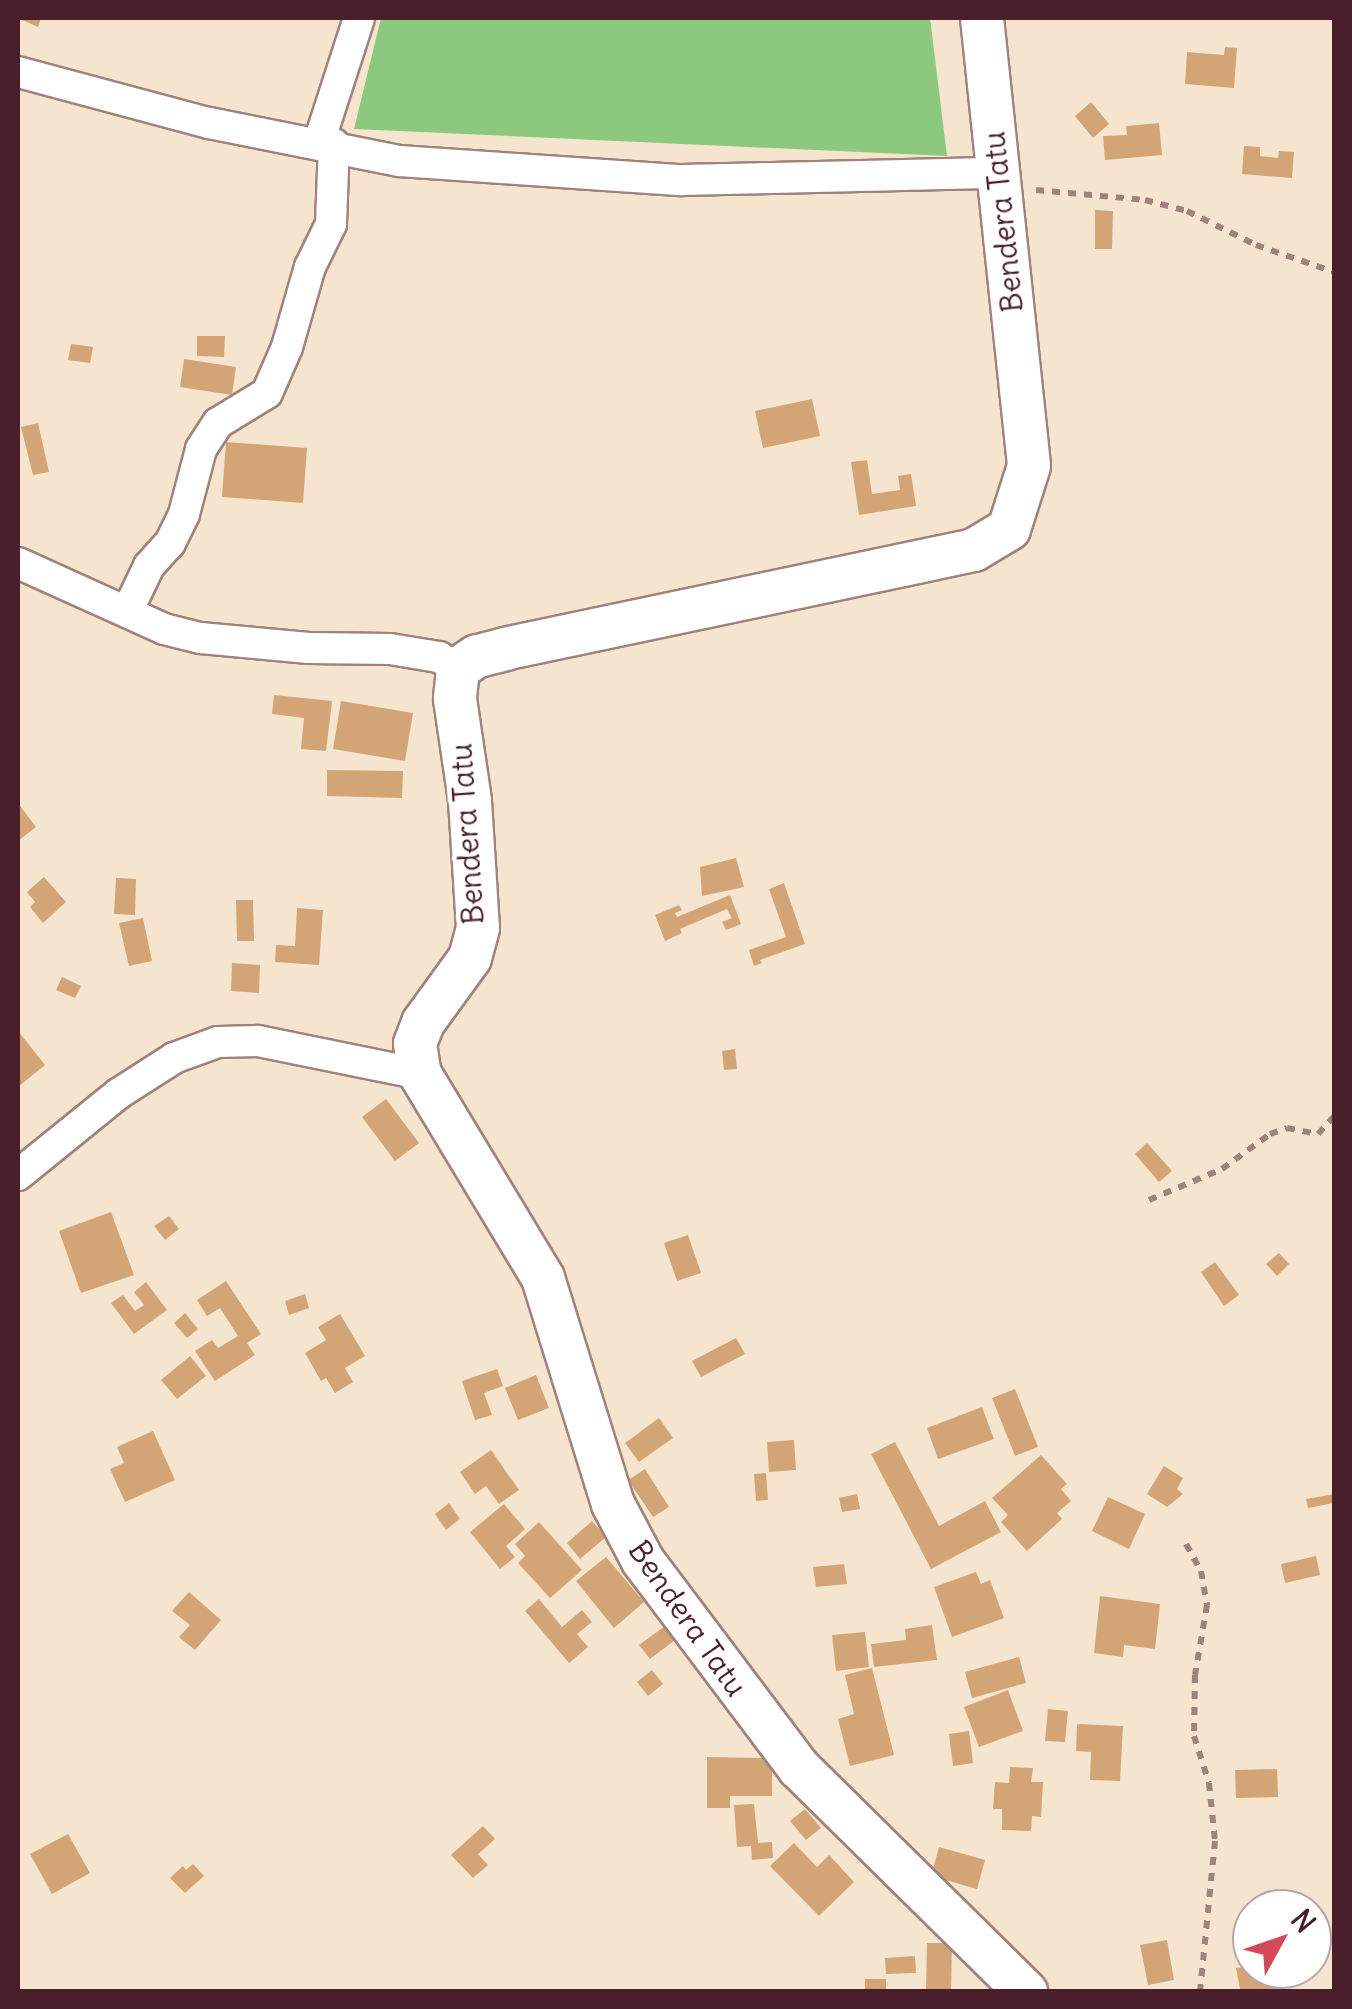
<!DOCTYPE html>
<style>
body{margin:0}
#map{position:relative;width:1352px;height:2009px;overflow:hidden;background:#f6e5ce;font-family:Delius,sans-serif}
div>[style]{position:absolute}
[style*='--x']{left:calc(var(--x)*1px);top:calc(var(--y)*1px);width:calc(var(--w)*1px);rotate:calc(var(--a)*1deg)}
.green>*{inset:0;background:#8cc87e}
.building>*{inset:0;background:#d3a576}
.path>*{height:6px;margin-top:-3px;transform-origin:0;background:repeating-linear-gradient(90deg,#a0827c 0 8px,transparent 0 16px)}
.roads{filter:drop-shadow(2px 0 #a0827c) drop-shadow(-2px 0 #a0827c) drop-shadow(0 2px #a0827c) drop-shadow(0 -2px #a0827c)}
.street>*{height:30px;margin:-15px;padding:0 15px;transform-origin:15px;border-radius:15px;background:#fff}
.secondary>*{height:42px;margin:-21px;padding:0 21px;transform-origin:21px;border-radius:21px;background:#fff}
span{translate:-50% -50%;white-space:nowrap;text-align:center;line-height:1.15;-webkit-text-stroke:9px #fff;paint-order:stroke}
.street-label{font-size:30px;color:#4a1f2b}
.frame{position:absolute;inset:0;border:20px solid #4a1f2b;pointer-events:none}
.north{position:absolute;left:1232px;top:1889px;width:100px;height:100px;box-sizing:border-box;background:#fff;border:2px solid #b7a5aa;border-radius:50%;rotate:50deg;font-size:28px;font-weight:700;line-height:40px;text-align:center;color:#4a1f2b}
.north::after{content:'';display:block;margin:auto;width:35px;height:45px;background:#d1495b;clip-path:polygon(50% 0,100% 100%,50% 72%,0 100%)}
</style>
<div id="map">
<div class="green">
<i style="clip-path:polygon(381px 18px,930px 18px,947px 156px,354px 129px)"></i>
</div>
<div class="building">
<i style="clip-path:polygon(18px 18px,41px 18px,38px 27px)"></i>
<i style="clip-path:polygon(1225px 47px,1237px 48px,1234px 88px,1185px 84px,1187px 52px,1224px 55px)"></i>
<i style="clip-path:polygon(1091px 102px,1109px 124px,1093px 138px,1075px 116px)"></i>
<i style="clip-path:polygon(1159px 123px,1162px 155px,1105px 160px,1103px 136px,1127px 135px,1126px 126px)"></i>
<i style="clip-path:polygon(1244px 146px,1260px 147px,1260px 156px,1278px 158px,1279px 151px,1294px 152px,1292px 178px,1242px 174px)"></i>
<i style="clip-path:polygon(1095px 210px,1113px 211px,1112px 249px,1095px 249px)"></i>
<i style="clip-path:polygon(197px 336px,225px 336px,224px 357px,197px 356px)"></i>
<i style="clip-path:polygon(71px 344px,93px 347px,90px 363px,68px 360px)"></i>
<i style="clip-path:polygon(184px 359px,236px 367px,232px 395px,180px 387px)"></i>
<i style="clip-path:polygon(812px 399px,820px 436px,763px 448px,755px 411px)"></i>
<i style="clip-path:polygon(38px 423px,49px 472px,33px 475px,21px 427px)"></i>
<i style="clip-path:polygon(226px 442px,307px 448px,303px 503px,222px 497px)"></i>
<i style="clip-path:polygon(867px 460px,872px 494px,900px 490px,898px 476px,911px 474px,916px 506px,859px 515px,851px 462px)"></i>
<i style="clip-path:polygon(274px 695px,332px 701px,326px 751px,301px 749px,304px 718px,272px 714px)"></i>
<i style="clip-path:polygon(341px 701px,413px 713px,405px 761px,333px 749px)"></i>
<i style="clip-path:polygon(327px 770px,403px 771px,402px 798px,327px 796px)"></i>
<i style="clip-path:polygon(20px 806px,36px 827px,18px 841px,18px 808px)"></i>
<i style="clip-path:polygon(736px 858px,744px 887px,702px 896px,700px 867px)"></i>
<i style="clip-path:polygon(44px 877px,66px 902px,43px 923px,30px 907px,35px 902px,27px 892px)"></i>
<i style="clip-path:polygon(116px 878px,136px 879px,135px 915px,114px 914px)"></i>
<i style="clip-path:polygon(784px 883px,805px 944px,760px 960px,762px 963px,754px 966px,749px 950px,786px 937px,769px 889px)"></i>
<i style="clip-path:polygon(730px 895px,741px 924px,726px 930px,722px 922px,732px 918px,727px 909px,680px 929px,682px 933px,665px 941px,655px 915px,679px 905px,682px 910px,675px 913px,677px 917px)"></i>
<i style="clip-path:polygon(236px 900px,253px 900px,254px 941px,237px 941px)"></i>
<i style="clip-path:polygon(297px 908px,323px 910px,319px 965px,275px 962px,276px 945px,295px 946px)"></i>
<i style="clip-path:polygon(143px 918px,152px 961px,129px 966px,119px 923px)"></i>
<i style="clip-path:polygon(232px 963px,260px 965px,259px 993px,231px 991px)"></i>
<i style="clip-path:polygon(62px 977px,81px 986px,75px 998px,56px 990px)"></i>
<i style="clip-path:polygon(18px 1031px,45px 1065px,18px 1087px)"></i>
<i style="clip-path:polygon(735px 1049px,737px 1069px,724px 1070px,722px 1051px)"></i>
<i style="clip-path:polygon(386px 1099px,419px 1143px,395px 1161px,362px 1117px)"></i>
<i style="clip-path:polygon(1147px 1143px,1172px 1171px,1159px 1182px,1135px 1154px)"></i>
<i style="clip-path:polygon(111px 1212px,134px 1275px,81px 1293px,59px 1231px)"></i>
<i style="clip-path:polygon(169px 1216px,179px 1229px,165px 1240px,154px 1226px)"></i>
<i style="clip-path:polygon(688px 1235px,701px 1273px,677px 1281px,664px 1243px)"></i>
<i style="clip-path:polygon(1279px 1253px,1289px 1264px,1277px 1276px,1266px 1264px)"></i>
<i style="clip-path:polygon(1215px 1262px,1239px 1295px,1224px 1306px,1201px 1272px)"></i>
<i style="clip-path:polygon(226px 1281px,261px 1334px,247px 1343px,255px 1355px,215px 1381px,195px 1351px,212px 1340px,218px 1348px,238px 1336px,220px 1308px,207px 1316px,197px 1300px)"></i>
<i style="clip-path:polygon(146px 1282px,167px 1310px,134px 1334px,111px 1303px,123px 1295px,135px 1311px,144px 1305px,134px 1292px)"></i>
<i style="clip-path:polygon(305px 1294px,309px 1308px,289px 1315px,285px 1301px)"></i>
<i style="clip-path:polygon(185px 1313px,198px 1329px,187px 1338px,174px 1323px)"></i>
<i style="clip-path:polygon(340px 1314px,365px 1356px,345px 1368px,353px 1382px,335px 1393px,326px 1378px,321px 1381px,305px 1353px,326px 1340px,318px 1327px)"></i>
<i style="clip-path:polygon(736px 1338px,745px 1354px,701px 1377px,692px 1361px)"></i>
<i style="clip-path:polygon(190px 1356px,206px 1376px,177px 1399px,161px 1380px)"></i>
<i style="clip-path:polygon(497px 1369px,503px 1386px,484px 1393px,492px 1415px,475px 1420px,462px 1381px)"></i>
<i style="clip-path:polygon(536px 1375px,549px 1408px,518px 1420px,505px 1388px)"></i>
<i style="clip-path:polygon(1015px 1389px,1038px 1447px,1015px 1456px,992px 1398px)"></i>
<i style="clip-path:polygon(982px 1407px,994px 1439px,938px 1459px,927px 1428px)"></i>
<i style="clip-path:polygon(659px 1418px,673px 1438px,639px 1462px,625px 1443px)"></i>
<i style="clip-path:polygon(153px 1431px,175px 1480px,125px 1502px,110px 1469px,124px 1463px,117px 1447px)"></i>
<i style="clip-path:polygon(794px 1440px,796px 1470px,769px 1472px,767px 1442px)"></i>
<i style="clip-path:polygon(895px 1442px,939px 1526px,985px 1501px,1001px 1532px,931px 1569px,871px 1454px)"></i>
<i style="clip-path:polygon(491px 1450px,519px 1490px,499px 1504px,486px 1486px,475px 1494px,460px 1472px)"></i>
<i style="clip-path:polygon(1041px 1455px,1067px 1484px,1061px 1489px,1071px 1501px,1057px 1513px,1062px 1519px,1027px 1551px,1001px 1522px,1008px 1515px,992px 1498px)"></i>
<i style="clip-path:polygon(1164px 1466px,1183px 1478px,1177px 1489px,1183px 1494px,1167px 1507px,1147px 1494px)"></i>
<i style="clip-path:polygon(645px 1469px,669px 1507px,653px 1517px,628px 1480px)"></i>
<i style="clip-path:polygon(766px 1473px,768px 1500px,756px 1501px,754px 1474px)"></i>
<i style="clip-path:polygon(857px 1494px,860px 1509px,842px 1512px,839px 1498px)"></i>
<i style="clip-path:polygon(1334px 1494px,1334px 1503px,1308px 1508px,1306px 1499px)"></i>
<i style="clip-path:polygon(1108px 1497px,1145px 1514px,1129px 1549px,1092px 1531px)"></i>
<i style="clip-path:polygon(449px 1503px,460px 1519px,446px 1530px,435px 1514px)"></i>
<i style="clip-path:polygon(504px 1504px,525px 1529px,506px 1546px,515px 1557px,500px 1569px,470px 1532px)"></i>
<i style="clip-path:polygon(592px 1521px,606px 1537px,580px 1559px,567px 1543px)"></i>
<i style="clip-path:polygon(539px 1522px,582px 1570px,550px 1598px,518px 1563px,525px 1556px,515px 1544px)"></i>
<i style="clip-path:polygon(1316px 1556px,1320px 1575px,1285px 1583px,1281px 1564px)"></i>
<i style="clip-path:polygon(606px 1557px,644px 1602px,614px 1628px,576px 1581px)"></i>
<i style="clip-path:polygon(844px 1564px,847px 1584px,816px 1587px,813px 1567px)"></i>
<i style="clip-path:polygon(976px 1572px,981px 1584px,990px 1580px,1004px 1618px,952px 1637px,934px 1587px)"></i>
<i style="clip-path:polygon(189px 1592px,221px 1620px,195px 1650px,179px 1637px,190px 1625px,172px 1611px)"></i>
<i style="clip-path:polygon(1100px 1596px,1160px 1604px,1155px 1649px,1124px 1645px,1123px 1657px,1094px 1653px)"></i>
<i style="clip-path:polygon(539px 1599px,562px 1627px,582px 1610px,592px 1622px,577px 1634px,588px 1647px,569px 1663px,525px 1611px)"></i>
<i style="clip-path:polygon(932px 1625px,937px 1660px,874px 1667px,871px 1644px,906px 1640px,905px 1629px)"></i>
<i style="clip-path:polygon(665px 1626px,675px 1640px,650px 1659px,639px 1645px)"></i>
<i style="clip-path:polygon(865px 1632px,869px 1667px,836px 1671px,832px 1635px)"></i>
<i style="clip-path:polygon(1019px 1657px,1026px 1683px,972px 1698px,965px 1672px)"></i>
<i style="clip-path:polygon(872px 1668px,894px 1755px,850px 1766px,838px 1719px,854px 1714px,845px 1675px)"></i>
<i style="clip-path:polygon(652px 1670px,663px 1684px,648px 1696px,637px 1682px)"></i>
<i style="clip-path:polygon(1008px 1690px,1023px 1731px,979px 1747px,964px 1707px)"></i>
<i style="clip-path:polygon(1048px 1709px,1068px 1711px,1065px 1742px,1045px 1741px)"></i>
<i style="clip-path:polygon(1077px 1724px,1123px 1726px,1120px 1781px,1090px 1780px,1091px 1752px,1076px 1751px)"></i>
<i style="clip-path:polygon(969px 1731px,973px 1763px,953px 1766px,949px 1734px)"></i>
<i style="clip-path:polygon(707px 1757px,772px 1758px,772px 1796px,730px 1796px,730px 1808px,707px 1808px)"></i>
<i style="clip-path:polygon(1010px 1767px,1033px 1768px,1031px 1782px,1043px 1782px,1041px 1817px,1032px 1816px,1031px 1831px,1002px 1830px,1002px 1809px,993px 1809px,995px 1782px,1009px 1783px)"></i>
<i style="clip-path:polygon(1277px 1769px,1278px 1797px,1236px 1798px,1235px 1770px)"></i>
<i style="clip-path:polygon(754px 1804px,758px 1843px,772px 1842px,773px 1858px,752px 1860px,751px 1846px,737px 1847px,734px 1805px)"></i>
<i style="clip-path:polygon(805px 1809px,821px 1828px,806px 1840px,790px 1821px)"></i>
<i style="clip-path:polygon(483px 1826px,495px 1839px,478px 1854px,488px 1865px,473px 1878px,451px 1855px)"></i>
<i style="clip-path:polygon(68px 1834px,90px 1873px,52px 1894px,30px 1854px)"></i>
<i style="clip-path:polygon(794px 1843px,817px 1867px,829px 1855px,854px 1882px,819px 1916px,770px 1866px)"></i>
<i style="clip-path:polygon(939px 1847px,985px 1860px,977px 1889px,931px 1876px)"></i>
<i style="clip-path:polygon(193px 1864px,204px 1876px,185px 1893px,170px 1878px,183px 1866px,186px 1870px)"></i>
<i style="clip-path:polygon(1167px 1940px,1174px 1980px,1148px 1985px,1140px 1945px)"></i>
<i style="clip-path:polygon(927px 1943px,952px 1943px,951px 1992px,926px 1992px)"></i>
<i style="clip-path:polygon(915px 1956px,916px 1973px,886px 1974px,885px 1958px)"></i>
<i style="clip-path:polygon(1252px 1966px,1274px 1969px,1277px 1992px,1240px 1989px,1236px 1968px)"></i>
<i style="clip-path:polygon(865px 1979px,886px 1979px,886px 1992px,865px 1992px)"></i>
</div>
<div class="path">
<i style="--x:1036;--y:190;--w:109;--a:5.2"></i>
<i style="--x:1145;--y:200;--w:43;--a:14.7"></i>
<i style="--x:1187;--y:211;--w:77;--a:26.2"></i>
<i style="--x:1256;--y:245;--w:83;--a:19.1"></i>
<i style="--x:1149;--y:1200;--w:79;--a:-23"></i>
<i style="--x:1222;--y:1169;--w:59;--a:-36.1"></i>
<i style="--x:1270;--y:1134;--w:18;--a:-19"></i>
<i style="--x:1287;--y:1128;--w:32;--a:11"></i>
<i style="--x:1318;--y:1134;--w:24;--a:-48"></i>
<i style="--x:1186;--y:1544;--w:31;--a:61"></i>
<i style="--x:1201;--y:1571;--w:35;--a:80"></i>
<i style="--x:1207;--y:1605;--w:71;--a:99.7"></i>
<i style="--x:1195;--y:1675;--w:61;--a:90.9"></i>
<i style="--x:1194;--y:1736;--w:49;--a:72.3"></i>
<i style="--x:1209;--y:1783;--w:58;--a:84.1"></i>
<i style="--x:1215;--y:1841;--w:152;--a:95.7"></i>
</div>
<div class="roads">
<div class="street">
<i style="--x:18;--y:72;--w:198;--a:15"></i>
<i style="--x:209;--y:123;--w:194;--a:11.3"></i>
<i style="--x:399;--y:161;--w:283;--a:3.9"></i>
<i style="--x:681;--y:180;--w:317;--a:-1.3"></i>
<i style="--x:319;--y:142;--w:130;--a:-72.1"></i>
<i style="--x:18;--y:563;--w:160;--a:24.3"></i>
<i style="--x:164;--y:629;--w:38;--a:14"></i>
<i style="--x:201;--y:638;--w:108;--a:5.3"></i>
<i style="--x:309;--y:648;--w:81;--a:0.7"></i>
<i style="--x:390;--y:649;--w:50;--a:9.3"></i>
<i style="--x:439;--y:657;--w:22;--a:32"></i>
<i style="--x:127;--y:612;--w:51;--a:-64.4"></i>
<i style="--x:149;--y:566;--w:31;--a:-48"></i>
<i style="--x:170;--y:543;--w:32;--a:-64"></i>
<i style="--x:184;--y:514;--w:67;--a:-75.3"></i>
<i style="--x:201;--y:449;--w:31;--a:-57"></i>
<i style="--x:218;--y:423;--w:57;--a:-31.5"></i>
<i style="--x:267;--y:393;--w:50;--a:-66.5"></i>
<i style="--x:287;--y:347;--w:83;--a:-74"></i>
<i style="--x:310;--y:267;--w:48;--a:-64"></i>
<i style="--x:331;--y:224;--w:80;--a:-87.9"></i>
<i style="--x:18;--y:1175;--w:129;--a:-39"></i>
<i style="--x:118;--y:1094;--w:67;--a:-32.7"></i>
<i style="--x:174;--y:1058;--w:47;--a:-20"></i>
<i style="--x:218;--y:1042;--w:40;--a:-1.4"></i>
<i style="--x:258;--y:1041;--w:165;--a:11.5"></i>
</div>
<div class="secondary">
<i style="--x:982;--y:18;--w:450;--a:84"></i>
<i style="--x:1029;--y:466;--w:66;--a:107.6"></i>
<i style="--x:1009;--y:529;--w:41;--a:149"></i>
<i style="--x:974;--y:550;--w:478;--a:168.1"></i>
<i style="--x:506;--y:649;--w:30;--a:166"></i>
<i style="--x:477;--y:656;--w:23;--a:146"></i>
<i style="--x:458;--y:669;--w:30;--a:96"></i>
<i style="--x:455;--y:699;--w:103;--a:81.6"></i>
<i style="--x:470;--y:801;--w:127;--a:86.4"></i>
<i style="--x:478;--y:928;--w:31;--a:105"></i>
<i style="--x:470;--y:958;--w:80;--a:125.9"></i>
<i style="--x:423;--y:1023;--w:22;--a:111"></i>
<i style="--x:415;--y:1044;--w:30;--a:81"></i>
<i style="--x:420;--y:1074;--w:238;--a:58.9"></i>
<i style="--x:543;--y:1278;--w:237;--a:72.8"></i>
<i style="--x:613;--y:1504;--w:64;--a:62.2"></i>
<i style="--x:643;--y:1561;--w:259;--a:53"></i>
<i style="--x:799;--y:1768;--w:319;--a:44.6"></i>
</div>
</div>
<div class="street-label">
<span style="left:1003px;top:222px;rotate:-96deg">Bendera Tatu</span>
<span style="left:467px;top:834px;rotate:-94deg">Bendera Tatu</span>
<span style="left:688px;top:1618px;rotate:55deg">Bendera Tatu</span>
</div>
<div class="frame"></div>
<div class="north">N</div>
</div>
